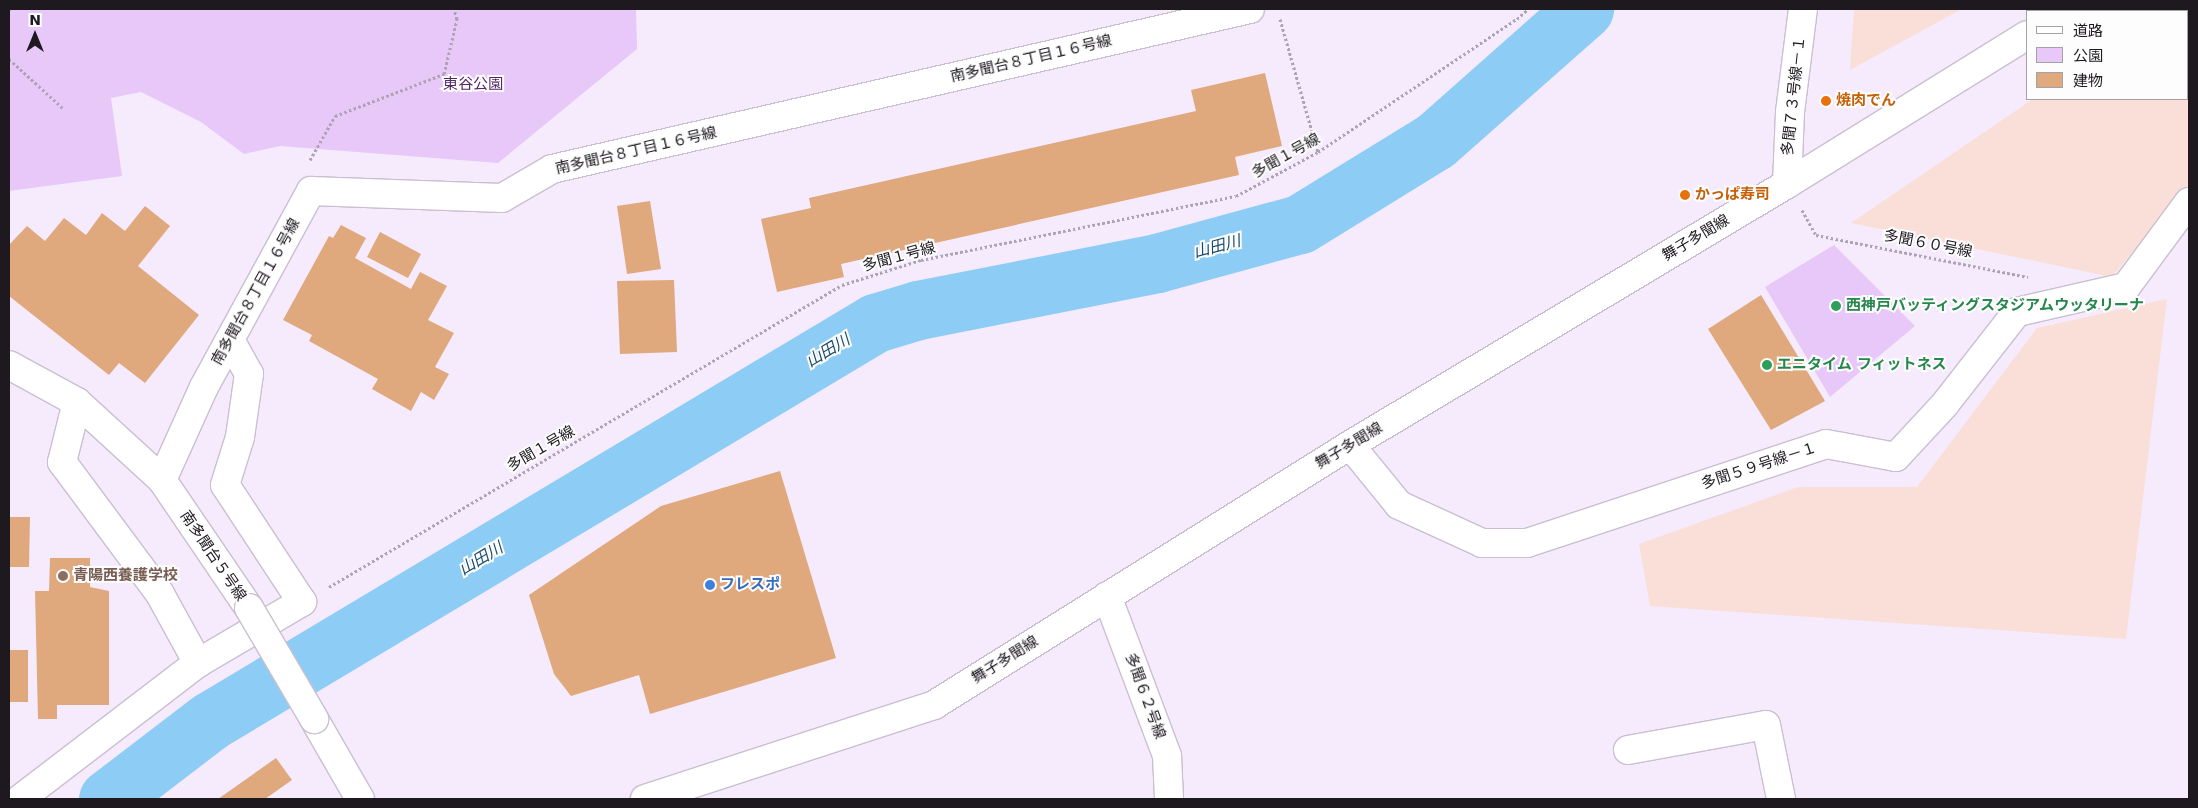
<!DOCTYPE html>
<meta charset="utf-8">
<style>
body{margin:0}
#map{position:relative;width:2198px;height:808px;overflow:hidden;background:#f6eafd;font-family:"DejaVu Sans","Noto Sans JP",sans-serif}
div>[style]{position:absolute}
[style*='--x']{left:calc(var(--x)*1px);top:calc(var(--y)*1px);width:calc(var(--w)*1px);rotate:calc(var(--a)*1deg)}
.commercial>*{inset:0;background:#f9dfd8}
.green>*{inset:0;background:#e7c8f8}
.river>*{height:59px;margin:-29.5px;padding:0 29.5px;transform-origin:29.5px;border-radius:29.5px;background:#8dcdf5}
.building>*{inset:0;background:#dfa87d}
.path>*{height:3px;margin-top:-1.5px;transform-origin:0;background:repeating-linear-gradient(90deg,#ada3b2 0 2.5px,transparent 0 5px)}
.roads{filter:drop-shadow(1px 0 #cabfd1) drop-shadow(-1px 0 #cabfd1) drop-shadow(0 1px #cabfd1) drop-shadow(0 -1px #cabfd1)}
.minor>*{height:28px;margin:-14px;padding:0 14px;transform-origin:14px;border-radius:14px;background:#fff}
.bridges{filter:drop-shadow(1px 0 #cabfd1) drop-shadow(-1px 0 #cabfd1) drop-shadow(0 1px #cabfd1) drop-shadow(0 -1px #cabfd1)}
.minor-bridge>*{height:28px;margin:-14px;padding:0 14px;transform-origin:14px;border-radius:14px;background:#fff}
.dots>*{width:14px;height:14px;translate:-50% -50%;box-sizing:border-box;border:2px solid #fdfdfd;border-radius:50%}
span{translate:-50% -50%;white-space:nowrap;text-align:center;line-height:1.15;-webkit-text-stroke:4px #fdfdfd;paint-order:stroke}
.street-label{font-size:15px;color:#1d191f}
.park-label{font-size:15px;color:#542768}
.food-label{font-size:15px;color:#c56008;font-weight:700}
.left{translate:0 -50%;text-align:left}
.leisure-label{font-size:15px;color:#27864d;font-weight:700}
.education-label{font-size:15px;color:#785e54;font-weight:700}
.shop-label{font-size:15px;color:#366cbe;font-weight:700}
.water-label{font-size:16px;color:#1a4b67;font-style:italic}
.frame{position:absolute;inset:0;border:10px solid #1d191f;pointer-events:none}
.legend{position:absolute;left:2026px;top:10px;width:162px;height:90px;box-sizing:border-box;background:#fdfdfd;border:1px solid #a3a2a4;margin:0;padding:6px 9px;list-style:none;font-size:15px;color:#1d191f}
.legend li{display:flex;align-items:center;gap:10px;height:25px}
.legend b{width:25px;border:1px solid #a3a2a4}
.north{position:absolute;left:10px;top:10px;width:50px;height:50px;-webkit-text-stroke:4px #fdfdfd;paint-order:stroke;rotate:0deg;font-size:14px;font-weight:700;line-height:20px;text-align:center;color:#1d191f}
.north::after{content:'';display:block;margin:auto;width:18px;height:22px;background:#1d191f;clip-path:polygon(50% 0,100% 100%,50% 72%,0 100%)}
</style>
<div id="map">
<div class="commercial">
<i style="clip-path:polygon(1854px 9px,1962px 9px,1850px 70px)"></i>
<i style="clip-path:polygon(2166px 9px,2189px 9px,2189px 184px,2112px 277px,1851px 223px,2033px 99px,2187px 99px,2187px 11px,2162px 11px)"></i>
<i style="clip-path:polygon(2167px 299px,2126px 639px,1650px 606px,1639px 544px,1798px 487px,1917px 487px,2037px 328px)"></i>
</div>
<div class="green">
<i style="clip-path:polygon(9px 9px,636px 9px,637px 49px,498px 163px,280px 146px,244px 154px,201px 122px,141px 92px,111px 98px,122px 176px,9px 191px)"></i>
<i style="clip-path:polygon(1834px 245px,1915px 326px,1830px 397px,1765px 287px)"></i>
</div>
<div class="river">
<i style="--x:108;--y:799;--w:128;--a:-37.4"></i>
<i style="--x:210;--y:721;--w:775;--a:-30.9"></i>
<i style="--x:875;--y:323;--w:45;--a:-16.8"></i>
<i style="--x:918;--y:310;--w:244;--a:-11.1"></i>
<i style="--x:1157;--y:263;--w:148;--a:-15.3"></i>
<i style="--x:1300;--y:224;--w:158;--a:-31.6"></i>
<i style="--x:1435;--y:141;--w:199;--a:-41.5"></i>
</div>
<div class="building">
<i style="clip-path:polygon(1265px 73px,1282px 146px,1235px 157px,1239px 175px,841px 264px,844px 277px,777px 292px,761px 219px,811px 208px,809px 198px,1196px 111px,1191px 90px)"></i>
<i style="clip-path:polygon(650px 201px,661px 269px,627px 274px,617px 206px)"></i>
<i style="clip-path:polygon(145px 206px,170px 226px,138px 266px,199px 315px,145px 383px,119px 363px,109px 375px,9px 296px,9px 245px,27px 226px,45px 241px,64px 218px,86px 235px,102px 213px,125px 231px)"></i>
<i style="clip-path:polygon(341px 225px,366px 238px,355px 258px,411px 289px,420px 272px,447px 286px,428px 320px,454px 333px,435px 367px,449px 374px,434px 400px,421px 392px,411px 411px,372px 389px,378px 379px,309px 341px,312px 335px,283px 320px,329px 236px,333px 238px)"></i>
<i style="clip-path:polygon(380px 232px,421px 254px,408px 278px,367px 257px)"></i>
<i style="clip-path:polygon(674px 280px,677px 352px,620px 354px,617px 281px)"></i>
<i style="clip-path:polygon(1761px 295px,1825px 401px,1771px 430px,1708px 329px)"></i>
<i style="clip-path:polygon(780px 471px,836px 658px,650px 714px,639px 675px,571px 696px,554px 674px,529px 595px,661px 506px)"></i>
<i style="clip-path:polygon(9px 517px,30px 517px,29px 567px,9px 567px)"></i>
<i style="clip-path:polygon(50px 558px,90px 558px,90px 587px,109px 591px,109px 705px,57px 705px,57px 719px,38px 719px,35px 591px,49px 591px)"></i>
<i style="clip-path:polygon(9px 650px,28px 650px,28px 702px,9px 702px)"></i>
<i style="clip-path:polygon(276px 758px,292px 780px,265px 799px,218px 799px)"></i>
</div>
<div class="path">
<i style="--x:9;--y:10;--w:1;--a:-45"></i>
<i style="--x:1280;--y:19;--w:138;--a:74.1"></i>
<i style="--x:9;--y:59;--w:74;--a:42.3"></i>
<i style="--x:310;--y:160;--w:51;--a:-60.4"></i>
<i style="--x:335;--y:116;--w:117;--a:-21.1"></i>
<i style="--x:444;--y:74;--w:57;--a:-76.7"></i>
<i style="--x:457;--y:19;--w:10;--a:-107"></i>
<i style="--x:1802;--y:210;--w:29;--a:61"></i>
<i style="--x:1816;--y:235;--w:216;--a:11.2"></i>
<i style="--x:329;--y:587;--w:595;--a:-30.49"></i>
<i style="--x:842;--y:285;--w:83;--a:-17.6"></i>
<i style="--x:921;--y:260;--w:321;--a:-11.5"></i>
<i style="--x:1236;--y:196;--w:93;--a:-28.2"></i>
<i style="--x:1318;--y:152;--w:239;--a:-33.8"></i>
<i style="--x:1517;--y:19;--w:15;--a:-42"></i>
</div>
<div class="roads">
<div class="minor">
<i style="--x:2065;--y:11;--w:4;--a:-27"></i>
<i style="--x:1787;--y:184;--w:72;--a:-87.6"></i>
<i style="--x:1790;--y:112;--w:104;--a:-82.8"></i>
<i style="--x:9;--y:365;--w:77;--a:28.6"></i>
<i style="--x:77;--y:402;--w:115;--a:42.5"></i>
<i style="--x:162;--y:480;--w:155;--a:55.8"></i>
<i style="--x:77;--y:402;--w:62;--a:104"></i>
<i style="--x:62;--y:462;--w:164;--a:53.4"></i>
<i style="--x:160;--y:594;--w:79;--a:61.2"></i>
<i style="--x:1350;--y:445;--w:77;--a:50.8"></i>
<i style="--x:1399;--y:505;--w:91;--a:24.6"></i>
<i style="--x:1482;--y:543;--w:45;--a:0"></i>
<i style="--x:1527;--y:543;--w:315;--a:-18.3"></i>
<i style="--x:1826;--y:444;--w:71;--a:10.5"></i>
<i style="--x:1896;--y:457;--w:72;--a:-47.2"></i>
<i style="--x:1945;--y:404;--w:117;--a:-52"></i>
<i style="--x:2017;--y:312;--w:112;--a:-12.9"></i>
<i style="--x:2126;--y:287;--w:106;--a:-53.5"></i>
<i style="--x:162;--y:480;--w:102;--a:-65.7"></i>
<i style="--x:204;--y:387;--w:223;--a:-61.4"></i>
<i style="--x:311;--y:191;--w:191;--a:2.1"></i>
<i style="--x:502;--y:198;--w:58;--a:-30.1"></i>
<i style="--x:552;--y:169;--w:716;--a:-12.91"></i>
<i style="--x:1107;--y:596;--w:171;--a:69.4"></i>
<i style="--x:1167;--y:756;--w:43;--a:87.3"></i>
<i style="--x:314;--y:719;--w:92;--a:60.1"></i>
<i style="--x:1628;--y:750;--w:140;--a:-10.3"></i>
<i style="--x:1766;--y:725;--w:76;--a:78.5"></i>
<i style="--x:20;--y:799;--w:224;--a:-37.4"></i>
<i style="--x:198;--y:663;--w:121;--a:-30.4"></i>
<i style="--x:302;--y:602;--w:140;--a:-123.3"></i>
<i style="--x:225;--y:485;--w:50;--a:-72.6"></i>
<i style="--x:240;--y:437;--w:64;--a:-81.9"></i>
<i style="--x:249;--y:374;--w:39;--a:-119"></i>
<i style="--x:645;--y:799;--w:304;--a:-18"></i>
<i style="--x:934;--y:705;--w:491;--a:-32"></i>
<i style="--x:1350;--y:445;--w:509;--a:-30.85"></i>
<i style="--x:1787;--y:184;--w:282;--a:-31.8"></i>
</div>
</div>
<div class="bridges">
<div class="minor-bridge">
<i style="--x:249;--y:608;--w:129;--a:59.6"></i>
</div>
</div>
<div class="dots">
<i style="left:1826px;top:101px;background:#e8710a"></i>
<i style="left:1685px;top:195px;background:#e8710a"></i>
<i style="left:1836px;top:306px;background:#2e9e5b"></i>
<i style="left:1767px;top:365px;background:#2e9e5b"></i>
<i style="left:63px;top:576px;background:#8d6e63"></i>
<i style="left:710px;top:585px;background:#3f7fe0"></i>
</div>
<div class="street-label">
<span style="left:1031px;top:59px;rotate:-13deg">南多聞台８丁目１６号線</span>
<span style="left:1794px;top:96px;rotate:-84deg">多聞７３号線－１</span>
<span style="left:636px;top:151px;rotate:-13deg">南多聞台８丁目１６号線</span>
<span style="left:1286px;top:156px;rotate:-29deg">多聞１号線</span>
<span style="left:1696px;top:238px;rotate:-31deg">舞子多聞線</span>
<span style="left:1928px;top:244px;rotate:11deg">多聞６０号線</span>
<span style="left:899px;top:257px;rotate:-15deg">多聞１号線</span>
<span style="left:256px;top:292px;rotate:-61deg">南多聞台８丁目１６号線</span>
<span style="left:1349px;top:446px;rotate:-31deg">舞子多聞線</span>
<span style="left:541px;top:449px;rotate:-30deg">多聞１号線</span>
<span style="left:1759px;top:466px;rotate:-18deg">多聞５９号線－１</span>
<span style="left:213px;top:556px;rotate:56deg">南多聞台５号線</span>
<span style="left:1005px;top:660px;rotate:-32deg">舞子多聞線</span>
<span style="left:1145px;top:696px;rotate:70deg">多聞６２号線</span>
</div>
<div class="park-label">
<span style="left:473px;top:85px">東谷公園</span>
</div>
<div class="food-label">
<span class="left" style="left:1836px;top:101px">焼肉でん</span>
<span class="left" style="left:1695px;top:195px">かっぱ寿司</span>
</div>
<div class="leisure-label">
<span class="left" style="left:1846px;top:306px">西神戸バッティングスタジアムウッタリーナ</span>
<span class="left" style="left:1777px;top:365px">エニタイム フィットネス</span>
</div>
<div class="education-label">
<span class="left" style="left:73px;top:576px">青陽西養護学校</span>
</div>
<div class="shop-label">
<span class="left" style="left:720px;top:585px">フレスポ</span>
</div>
<div class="water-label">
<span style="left:1217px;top:247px;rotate:-15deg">山田川</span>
<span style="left:828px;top:351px;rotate:-31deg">山田川</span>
<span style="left:481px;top:559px;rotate:-31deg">山田川</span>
</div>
<div class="frame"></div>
<ul class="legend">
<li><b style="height:6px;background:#fff"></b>道路</li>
<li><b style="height:14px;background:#e7c8f8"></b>公園</li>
<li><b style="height:14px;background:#dfa87d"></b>建物</li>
</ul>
<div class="north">N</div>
</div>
